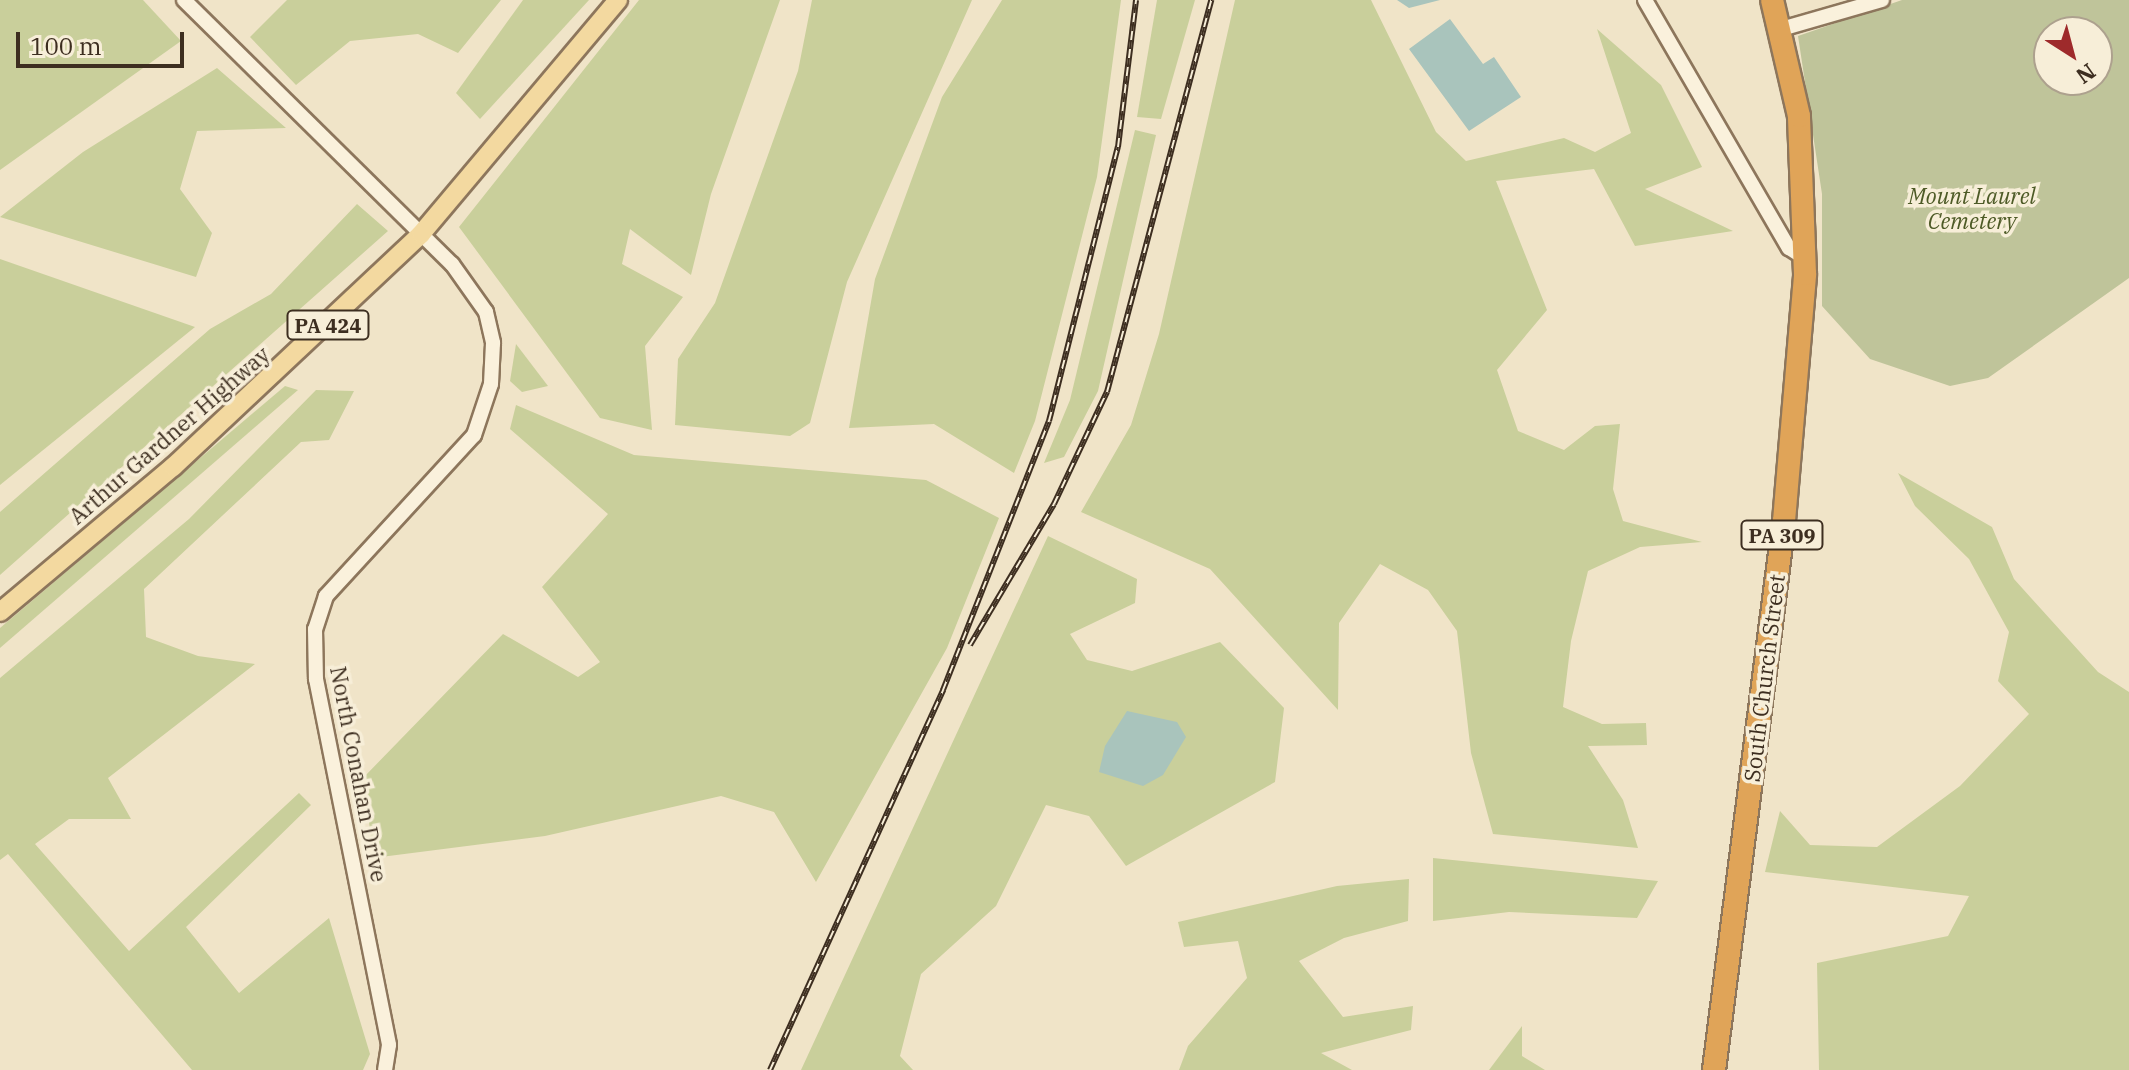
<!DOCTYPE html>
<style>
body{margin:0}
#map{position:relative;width:2129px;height:1070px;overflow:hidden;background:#f0e4c8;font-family:"IBM Plex Serif",serif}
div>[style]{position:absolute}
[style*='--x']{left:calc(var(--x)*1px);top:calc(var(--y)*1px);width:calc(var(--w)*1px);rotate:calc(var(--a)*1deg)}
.green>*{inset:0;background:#c9cf9b}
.cemetery>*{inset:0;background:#bfc49a}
.water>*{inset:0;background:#a9c4bc}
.roads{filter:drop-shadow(2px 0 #8d765c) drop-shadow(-2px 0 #8d765c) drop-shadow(0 2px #8d765c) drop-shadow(0 -2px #8d765c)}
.minor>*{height:14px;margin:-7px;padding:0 7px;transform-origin:7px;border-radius:7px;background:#faf1dc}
.major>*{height:18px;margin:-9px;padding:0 9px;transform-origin:9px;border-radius:9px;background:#f3d9a0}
.highway>*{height:22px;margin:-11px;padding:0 11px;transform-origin:11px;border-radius:11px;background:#e0a458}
.rail>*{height:6px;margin-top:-3px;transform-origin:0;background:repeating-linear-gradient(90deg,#f7eed8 0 9px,#3d2e20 0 18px);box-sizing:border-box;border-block:2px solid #3d2e20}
span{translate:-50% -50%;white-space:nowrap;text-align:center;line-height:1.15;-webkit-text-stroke:7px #f7eed8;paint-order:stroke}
.shield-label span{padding:2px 6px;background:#f7eed8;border:2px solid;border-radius:6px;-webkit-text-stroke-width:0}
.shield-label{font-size:20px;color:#3d2e20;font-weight:700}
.park-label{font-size:22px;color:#4d5a26;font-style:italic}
.street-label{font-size:22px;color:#3d2e20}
.north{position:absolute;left:2033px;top:16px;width:80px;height:80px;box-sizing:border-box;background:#f7eed8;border:2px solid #ada18e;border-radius:50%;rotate:144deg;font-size:22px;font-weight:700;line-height:32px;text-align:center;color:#3d2e20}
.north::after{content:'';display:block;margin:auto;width:28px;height:36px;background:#9e2a2b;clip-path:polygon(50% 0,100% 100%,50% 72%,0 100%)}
.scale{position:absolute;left:16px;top:32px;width:168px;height:36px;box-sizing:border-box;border:4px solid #3d2e20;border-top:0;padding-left:10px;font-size:24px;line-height:28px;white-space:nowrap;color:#3d2e20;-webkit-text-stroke:6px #f7eed8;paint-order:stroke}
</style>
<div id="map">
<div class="green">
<i style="clip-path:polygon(0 0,143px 0,181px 41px,0 170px)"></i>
<i style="clip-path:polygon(287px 0,501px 0,458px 53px,418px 34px,350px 41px,296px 85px,250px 37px)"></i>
<i style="clip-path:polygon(523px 0,589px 0,480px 119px,456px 93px)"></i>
<i style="clip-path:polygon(639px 0,780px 0,711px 194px,691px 275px,630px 229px,622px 264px,683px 297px,645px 346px,652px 430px,600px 418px,459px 227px)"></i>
<i style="clip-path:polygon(812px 0,972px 0,847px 282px,810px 423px,790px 436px,675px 425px,678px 359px,715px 303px,798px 71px)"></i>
<i style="clip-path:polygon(1002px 0,1121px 0,1097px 177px,1035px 421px,1014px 473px,934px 424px,849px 428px,875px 279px,942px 97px)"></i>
<i style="clip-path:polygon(1157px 0,1195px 0,1161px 119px,1137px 117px)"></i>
<i style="clip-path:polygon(1235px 0,1371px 0,1436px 132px,1466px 161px,1564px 138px,1595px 152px,1631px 133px,1597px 29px,1661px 85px,1702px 167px,1645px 189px,1733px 231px,1635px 246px,1594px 169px,1496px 181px,1547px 310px,1497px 370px,1518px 431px,1564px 450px,1595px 426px,1620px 424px,1613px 489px,1623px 521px,1702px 542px,1640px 547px,1588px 571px,1571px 641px,1563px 707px,1602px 724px,1646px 723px,1647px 745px,1588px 746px,1623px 800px,1638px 848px,1493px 834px,1471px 753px,1457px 631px,1428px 590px,1380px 564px,1339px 623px,1338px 710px,1210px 569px,1081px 512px,1131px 425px,1159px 334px)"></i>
<i style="clip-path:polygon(217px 68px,286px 128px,197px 131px,180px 189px,212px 233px,196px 277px,0 217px,83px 152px)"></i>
<i style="clip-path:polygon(1135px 130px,1156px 135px,1098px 391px,1064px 457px,1044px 463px,1070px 400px)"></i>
<i style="clip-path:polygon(357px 204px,388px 231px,0 575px,0 512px,210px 329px,271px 294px)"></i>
<i style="clip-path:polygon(0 259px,195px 327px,0 485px)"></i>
<i style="clip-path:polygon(516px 344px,548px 386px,522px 392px,510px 381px)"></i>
<i style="clip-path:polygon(285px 386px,298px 390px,0 648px,0 628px)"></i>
<i style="clip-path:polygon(316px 390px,354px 391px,329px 440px,301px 442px,144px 589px,146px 637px,198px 656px,255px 664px,108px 778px,131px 819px,69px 819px,35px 844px,129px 951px,299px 793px,311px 805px,186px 927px,239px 993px,329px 918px,370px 1054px,363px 1070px,192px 1070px,8px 854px,0 860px,0 678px,189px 519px)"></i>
<i style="clip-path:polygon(516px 405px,634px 455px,926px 480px,999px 518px,947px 648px,816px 882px,774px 812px,721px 796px,545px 836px,373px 858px,364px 777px,503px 634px,578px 677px,600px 662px,542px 587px,608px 514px,510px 429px)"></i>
<i style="clip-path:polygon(1898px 473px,1992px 527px,2014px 579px,2098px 672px,2129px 692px,2129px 1070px,1819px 1070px,1817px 963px,1948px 936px,1969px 896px,1765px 872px,1780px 811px,1810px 845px,1877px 847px,1960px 786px,2029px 714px,1998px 681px,2009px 632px,1969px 559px,1915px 506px)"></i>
<i style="clip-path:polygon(1048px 536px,1137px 579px,1135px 603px,1070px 634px,1087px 660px,1132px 671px,1220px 642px,1284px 708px,1275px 782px,1126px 866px,1089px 816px,1046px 805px,996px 906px,921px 974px,900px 1056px,913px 1070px,801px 1070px)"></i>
<i style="clip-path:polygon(1433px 858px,1658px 881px,1637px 918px,1509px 912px,1433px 921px)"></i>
<i style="clip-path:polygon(1409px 879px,1408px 921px,1344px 938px,1299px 961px,1343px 1017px,1413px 1006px,1411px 1030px,1321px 1053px,1352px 1070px,1179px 1070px,1188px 1046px,1247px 978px,1238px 941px,1184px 947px,1178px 922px,1337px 886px)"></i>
<i style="clip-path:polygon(1522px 1026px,1522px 1056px,1545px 1070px,1489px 1070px)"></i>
</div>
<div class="cemetery">
<i style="clip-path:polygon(evenodd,1902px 0,2129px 0,2129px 278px,1988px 378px,1950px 386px,1870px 359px,1822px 306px,1822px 194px,1798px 36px,1902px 0,2049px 32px,2097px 32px,2097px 80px,2049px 80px,2049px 32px)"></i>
</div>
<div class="water">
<i style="clip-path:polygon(1397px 0,1440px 0,1409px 8px)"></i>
<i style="clip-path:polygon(1450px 19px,1483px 64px,1494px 57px,1521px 97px,1469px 131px,1409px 49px)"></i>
<i style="clip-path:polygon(1127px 711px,1177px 722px,1186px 737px,1163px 775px,1143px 786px,1099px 772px,1105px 746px)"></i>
</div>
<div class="roads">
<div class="minor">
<i style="--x:184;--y:0;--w:376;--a:44.6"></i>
<i style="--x:452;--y:264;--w:59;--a:54.7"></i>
<i style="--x:486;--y:312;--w:32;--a:77"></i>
<i style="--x:493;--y:343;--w:41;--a:92.8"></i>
<i style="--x:491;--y:384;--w:54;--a:108.4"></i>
<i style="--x:474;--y:435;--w:219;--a:132.6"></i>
<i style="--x:326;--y:596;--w:35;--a:108"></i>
<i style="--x:315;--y:629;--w:50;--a:88.9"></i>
<i style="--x:316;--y:679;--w:373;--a:78.7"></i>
<i style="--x:389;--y:1045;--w:25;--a:99"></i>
<i style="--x:1645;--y:0;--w:287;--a:59.9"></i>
<i style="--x:1789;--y:248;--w:20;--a:33"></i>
<i style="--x:1781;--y:29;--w:105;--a:-16"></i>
</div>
<div class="major">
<i style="--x:0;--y:612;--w:226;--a:-40"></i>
<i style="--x:173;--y:467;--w:340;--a:-43.2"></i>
<i style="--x:421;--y:234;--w:306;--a:-49.9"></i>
</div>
<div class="highway">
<i style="--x:1714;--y:1070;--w:553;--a:-82.73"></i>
<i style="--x:1784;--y:521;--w:248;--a:-85.1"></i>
<i style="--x:1805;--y:274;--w:158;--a:-92.2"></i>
<i style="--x:1799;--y:116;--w:119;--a:-103.1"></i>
</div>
</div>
<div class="rail">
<i style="--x:970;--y:645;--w:164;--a:-59.2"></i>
<i style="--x:1054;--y:504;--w:124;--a:-64.7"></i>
<i style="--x:1107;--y:392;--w:406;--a:-75.1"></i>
<i style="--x:770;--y:1070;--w:418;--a:-65.5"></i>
<i style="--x:943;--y:690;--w:289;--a:-68.5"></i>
<i style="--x:1049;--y:421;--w:283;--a:-75.9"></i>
<i style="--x:1118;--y:147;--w:148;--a:-83"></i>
</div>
<div class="shield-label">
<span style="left:328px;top:325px">PA 424</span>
<span style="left:1782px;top:535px">PA 309</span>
</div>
<div class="park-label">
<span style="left:1972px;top:208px">Mount Laurel<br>Cemetery</span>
</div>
<div class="street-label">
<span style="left:169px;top:435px;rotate:-41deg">Arthur Gardner Highway</span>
<span style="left:1764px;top:678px;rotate:-83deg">South Church Street</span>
<span style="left:359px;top:774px;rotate:79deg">North Conahan Drive</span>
</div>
<div class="north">N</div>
<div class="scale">100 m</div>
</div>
